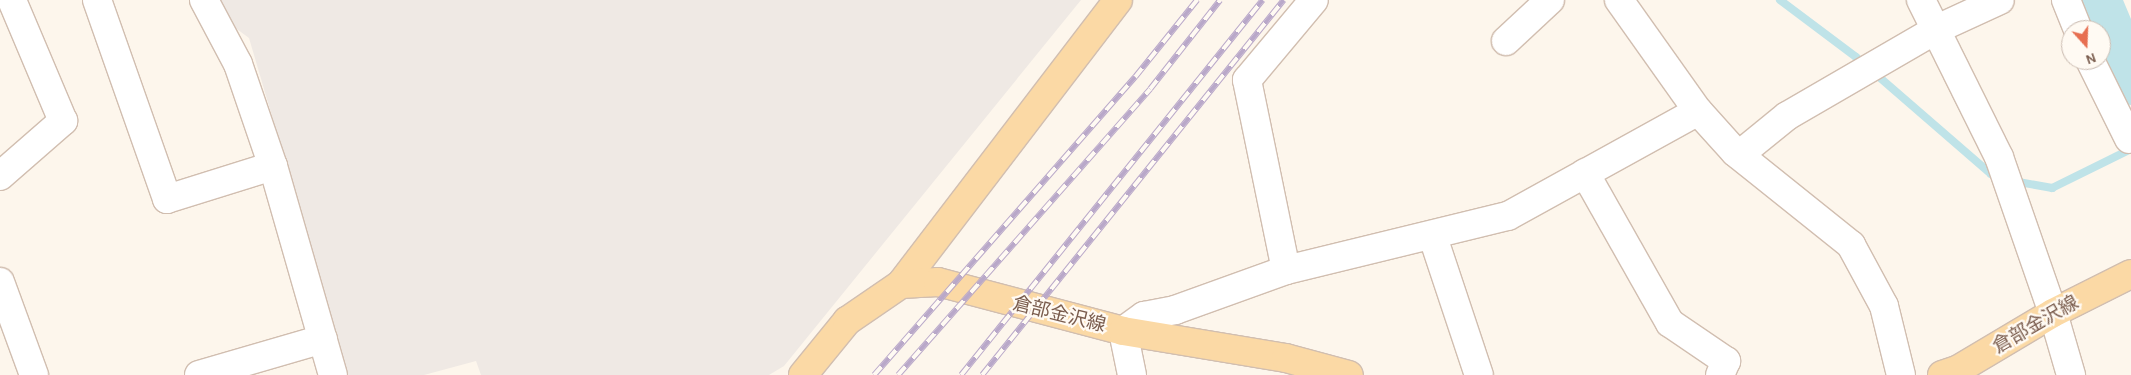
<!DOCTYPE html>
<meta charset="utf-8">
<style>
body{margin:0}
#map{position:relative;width:2131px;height:375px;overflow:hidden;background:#fdf6ec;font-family:Karla,"Noto Sans JP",sans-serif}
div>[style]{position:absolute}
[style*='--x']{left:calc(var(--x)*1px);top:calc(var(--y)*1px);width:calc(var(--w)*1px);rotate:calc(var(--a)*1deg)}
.industrial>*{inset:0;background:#efe9e4}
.stream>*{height:8px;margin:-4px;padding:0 4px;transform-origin:4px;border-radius:4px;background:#bfe3e8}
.river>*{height:48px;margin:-24px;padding:0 24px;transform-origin:24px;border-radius:24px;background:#bfe3e8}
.roads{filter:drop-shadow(1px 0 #d1beb0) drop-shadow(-1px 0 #d1beb0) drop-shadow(0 1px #d1beb0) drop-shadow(0 -1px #d1beb0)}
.minor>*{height:28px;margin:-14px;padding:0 14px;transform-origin:14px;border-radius:14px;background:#fff}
.major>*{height:28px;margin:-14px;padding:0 14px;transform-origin:14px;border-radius:14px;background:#fbd9a5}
.rail>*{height:5.5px;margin-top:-2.75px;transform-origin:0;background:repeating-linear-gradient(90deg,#fffaf3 0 11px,#b9a8c9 0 22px);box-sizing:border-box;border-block:1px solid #b9a8c9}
span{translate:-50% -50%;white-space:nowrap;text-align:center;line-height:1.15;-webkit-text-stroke:4.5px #fffaf3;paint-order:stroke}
.street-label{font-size:19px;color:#7a5c4d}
.north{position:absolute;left:2061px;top:20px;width:50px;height:50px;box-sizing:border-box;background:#fffaf3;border:1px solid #cabbb1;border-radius:50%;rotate:160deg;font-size:14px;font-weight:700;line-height:20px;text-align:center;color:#7a5c4d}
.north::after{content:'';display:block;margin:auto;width:18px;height:22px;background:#e76f51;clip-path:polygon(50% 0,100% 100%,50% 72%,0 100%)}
</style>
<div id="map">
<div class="industrial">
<i style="clip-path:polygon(217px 0,1081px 0,784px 366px,769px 375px,481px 375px,476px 361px,424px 375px,348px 375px,249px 38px,226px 21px)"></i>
</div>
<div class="stream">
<i style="--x:1780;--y:0;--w:95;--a:36.9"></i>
<i style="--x:1856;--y:57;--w:179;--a:40.9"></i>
<i style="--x:1991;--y:174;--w:7;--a:16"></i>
<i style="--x:2013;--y:181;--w:40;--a:10"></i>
<i style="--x:2052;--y:188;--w:88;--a:-26.3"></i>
</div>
<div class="river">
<i style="--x:2097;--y:0;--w:88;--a:67.2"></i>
</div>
<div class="roads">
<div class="minor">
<i style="--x:97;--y:0;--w:211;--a:70.6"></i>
<i style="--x:167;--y:199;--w:111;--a:-17.3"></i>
<i style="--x:204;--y:0;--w:72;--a:62"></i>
<i style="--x:238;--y:64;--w:108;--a:71.1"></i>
<i style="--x:273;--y:166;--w:217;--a:74"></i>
<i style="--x:1619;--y:0;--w:136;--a:54.6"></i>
<i style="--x:1921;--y:0;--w:175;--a:63.6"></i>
<i style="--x:1999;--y:157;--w:165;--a:70.9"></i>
<i style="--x:2053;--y:313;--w:65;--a:73.8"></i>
<i style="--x:2066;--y:0;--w:32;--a:68"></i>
<i style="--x:1506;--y:41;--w:60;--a:-43"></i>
<i style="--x:2090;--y:60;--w:88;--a:63.7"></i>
<i style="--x:1739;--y:155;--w:62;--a:-39.1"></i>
<i style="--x:1787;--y:116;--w:173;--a:-30.1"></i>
<i style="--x:1937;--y:29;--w:69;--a:-24.7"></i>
<i style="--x:1585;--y:173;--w:172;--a:60.5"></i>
<i style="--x:1670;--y:323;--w:68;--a:34.2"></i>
<i style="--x:1726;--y:361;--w:15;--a:113"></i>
<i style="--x:0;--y:176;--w:84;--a:-41.1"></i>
<i style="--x:63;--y:121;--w:131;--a:-112.9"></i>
<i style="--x:1433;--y:237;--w:145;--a:71.6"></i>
<i style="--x:1286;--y:270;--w:194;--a:-101.6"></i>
<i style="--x:1247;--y:80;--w:104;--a:-50.1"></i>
<i style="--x:0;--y:282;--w:99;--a:69.9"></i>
<i style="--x:199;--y:375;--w:129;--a:-16.2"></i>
<i style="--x:1132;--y:375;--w:45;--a:-101.6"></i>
<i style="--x:1123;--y:331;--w:26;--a:-36"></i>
<i style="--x:1144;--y:316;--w:32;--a:-11"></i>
<i style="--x:1175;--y:310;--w:118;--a:-19.8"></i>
<i style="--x:1286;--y:270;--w:228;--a:-13.7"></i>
<i style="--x:1508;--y:216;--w:217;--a:-28.9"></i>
<i style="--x:1698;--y:111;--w:55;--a:47.9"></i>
<i style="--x:1735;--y:152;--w:149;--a:38.7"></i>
<i style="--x:1851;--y:245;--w:69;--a:61.6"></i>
<i style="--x:1884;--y:306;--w:71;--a:76.2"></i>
</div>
<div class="major">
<i style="--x:901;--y:284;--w:357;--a:-52.6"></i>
<i style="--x:803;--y:375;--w:70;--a:-50.8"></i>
<i style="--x:847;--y:321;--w:65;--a:-34.4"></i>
<i style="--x:901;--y:284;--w:37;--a:-3"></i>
<i style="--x:938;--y:282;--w:191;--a:14.8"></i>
<i style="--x:1123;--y:331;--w:165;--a:9.4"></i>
<i style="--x:1286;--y:358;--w:65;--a:15.1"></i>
<i style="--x:1942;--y:375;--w:18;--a:-19"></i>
<i style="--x:1959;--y:369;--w:109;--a:-30.8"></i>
<i style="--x:2053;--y:313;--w:87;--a:-26.6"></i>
</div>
</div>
<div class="rail">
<i style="--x:874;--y:375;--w:396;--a:-48.8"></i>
<i style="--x:1135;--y:77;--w:99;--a:-51.2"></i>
<i style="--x:898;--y:375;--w:381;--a:-48.6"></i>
<i style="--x:1150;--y:89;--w:113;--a:-51.8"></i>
<i style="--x:961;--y:375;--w:481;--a:-51.2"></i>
<i style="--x:982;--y:375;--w:481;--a:-51.2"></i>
</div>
<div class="street-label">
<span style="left:1059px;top:315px;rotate:14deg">倉部金沢線</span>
<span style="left:2036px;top:325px;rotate:-30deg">倉部金沢線</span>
</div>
<div class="north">N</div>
</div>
